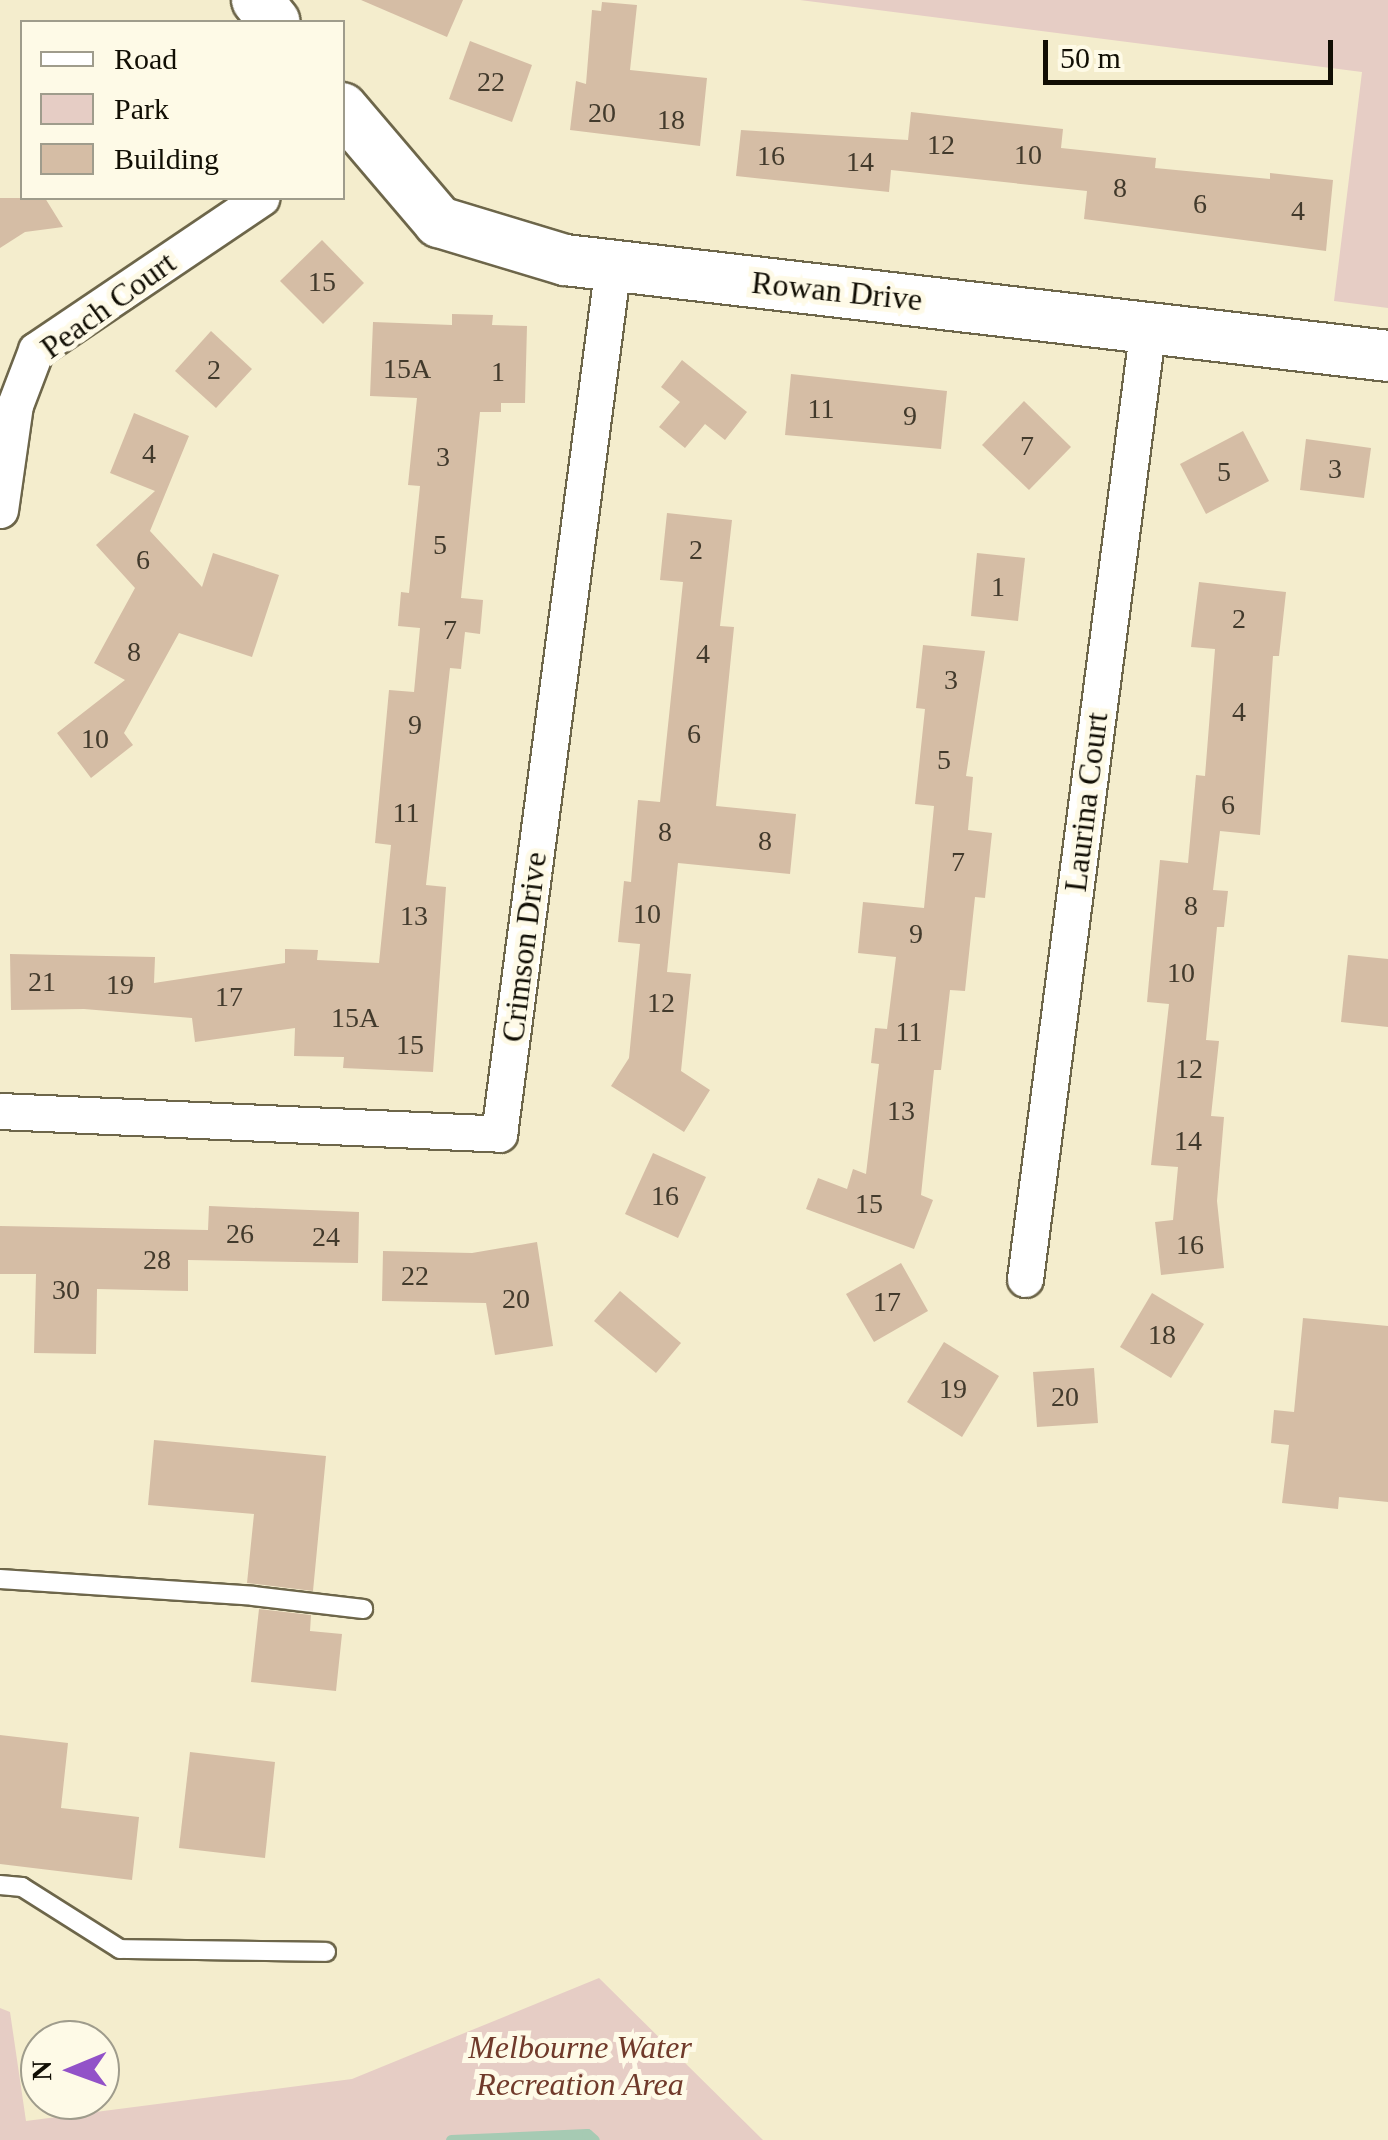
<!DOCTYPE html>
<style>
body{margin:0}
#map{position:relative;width:1388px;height:2140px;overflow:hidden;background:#f4edcd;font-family:Georgia,serif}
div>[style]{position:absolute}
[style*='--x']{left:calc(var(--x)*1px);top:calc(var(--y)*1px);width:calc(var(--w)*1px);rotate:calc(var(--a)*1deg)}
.green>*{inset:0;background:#e6cdc5}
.stream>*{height:11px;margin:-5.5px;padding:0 5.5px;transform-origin:5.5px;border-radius:5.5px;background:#a6cab3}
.building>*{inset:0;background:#d5bda5}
.roads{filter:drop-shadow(2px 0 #6d664a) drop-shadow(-2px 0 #6d664a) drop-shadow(0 2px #6d664a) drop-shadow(0 -2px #6d664a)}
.lane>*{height:18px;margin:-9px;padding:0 9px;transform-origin:9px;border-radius:9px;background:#fff}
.street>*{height:35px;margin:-17.5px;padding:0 17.5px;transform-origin:17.5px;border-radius:17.5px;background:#fff}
.secondary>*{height:50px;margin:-25px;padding:0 25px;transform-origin:25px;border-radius:25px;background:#fff}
span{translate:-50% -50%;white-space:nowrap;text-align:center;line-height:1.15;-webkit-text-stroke:10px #fefae7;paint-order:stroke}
.number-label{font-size:28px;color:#423a2c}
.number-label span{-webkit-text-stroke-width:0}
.street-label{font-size:32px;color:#110e04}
.park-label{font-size:32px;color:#703a2b;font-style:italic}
.legend{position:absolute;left:20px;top:20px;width:325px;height:180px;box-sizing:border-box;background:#fefae7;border:2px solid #9f9c8c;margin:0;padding:12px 18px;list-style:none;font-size:30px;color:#110e04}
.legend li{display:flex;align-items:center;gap:20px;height:50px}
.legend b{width:50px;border:2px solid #9f9c8c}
.north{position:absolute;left:20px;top:2020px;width:100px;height:100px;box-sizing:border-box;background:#fefae7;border:2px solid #9f9c8c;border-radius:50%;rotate:269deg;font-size:28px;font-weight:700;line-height:40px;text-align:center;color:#110e04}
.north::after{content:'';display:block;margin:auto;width:35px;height:45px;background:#9252c8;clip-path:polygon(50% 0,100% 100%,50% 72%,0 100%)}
.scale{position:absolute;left:1043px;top:40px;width:290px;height:45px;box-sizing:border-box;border:5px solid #110e04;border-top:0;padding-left:12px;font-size:30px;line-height:35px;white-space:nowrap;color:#110e04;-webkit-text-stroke:8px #fefae7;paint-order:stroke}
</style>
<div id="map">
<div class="green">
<i style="clip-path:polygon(800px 0,1388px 0,1388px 308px,1334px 301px,1362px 72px)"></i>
<i style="clip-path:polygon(599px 1978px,763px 2140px,0 2140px,0 2008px,10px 2012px,26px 2121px,352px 2079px)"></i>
</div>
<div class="stream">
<i style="--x:451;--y:2140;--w:136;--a:-2.5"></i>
<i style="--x:587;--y:2134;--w:9;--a:41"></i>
</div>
<div class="building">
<i style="clip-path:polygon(361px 0,463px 0,447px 37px)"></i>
<i style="clip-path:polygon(602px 2px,637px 5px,630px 70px,707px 78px,700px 146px,570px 130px,576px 81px,586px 84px,592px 10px,601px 11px)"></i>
<i style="clip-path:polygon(470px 41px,532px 65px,512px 122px,449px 99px)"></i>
<i style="clip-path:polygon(911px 112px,1063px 129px,1061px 148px,1156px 158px,1155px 168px,1270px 179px,1270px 173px,1333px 180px,1326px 251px,1084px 219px,1087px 191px,891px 170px,889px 192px,736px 176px,741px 130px,908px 140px)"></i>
<i style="clip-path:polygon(0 198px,45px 198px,63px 227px,25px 232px,0 248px)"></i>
<i style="clip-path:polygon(322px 240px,364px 283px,323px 324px,280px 281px)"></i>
<i style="clip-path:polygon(452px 314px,493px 315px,492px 325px,527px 326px,525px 403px,501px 403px,501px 412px,480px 412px,461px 598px,483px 600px,480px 634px,465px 632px,461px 669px,450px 668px,426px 885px,446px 887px,433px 1072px,343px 1068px,344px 1057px,294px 1056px,295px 1028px,195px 1042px,192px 1018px,84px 1009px,11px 1010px,10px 954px,155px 957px,154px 983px,285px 963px,285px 949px,318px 950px,317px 960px,379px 963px,391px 845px,375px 843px,389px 690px,414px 692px,420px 628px,398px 626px,401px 592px,409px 593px,420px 486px,408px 485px,417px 398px,370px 396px,373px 322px,452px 325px)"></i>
<i style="clip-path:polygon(211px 331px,252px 369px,216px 408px,175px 371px)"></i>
<i style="clip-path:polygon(682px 360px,747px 412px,725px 440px,705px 424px,685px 448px,659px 427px,680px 402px,661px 387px)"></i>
<i style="clip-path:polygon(791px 374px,947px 391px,941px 449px,785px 435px)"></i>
<i style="clip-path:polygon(1024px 401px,1071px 447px,1029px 490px,982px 445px)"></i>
<i style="clip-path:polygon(134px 413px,189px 436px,150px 531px,202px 587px,213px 553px,279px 575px,252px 657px,179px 633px,124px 733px,133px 745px,91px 778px,57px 733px,125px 680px,94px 663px,135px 588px,96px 545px,155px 491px,110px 473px)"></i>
<i style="clip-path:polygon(1243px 431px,1269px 481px,1206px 514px,1180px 464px)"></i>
<i style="clip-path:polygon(1306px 439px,1371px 448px,1364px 498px,1300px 490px)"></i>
<i style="clip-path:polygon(667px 513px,732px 520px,720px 626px,734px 627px,716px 806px,796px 814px,790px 874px,678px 863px,667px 972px,691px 974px,681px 1071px,710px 1090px,684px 1132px,611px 1086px,629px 1058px,640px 944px,618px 942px,624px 881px,631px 882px,638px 800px,660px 802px,683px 582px,660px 580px)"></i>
<i style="clip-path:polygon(977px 553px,1025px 558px,1018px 621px,971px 616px)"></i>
<i style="clip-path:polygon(1199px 582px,1286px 592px,1279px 656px,1273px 656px,1260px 835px,1220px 831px,1213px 890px,1228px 891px,1224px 927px,1217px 927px,1206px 1040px,1219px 1041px,1211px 1116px,1224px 1117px,1217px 1201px,1224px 1268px,1161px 1275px,1155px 1222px,1173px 1220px,1178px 1167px,1151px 1165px,1169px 1004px,1147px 1002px,1160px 860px,1188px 863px,1196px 775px,1205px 776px,1215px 649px,1191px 647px)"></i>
<i style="clip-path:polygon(923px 645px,985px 651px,966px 776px,973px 777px,968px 830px,992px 833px,985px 898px,975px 897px,965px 991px,950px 990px,941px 1070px,934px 1070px,921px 1195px,933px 1200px,914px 1249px,806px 1209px,818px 1178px,847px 1189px,853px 1169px,866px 1174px,879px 1064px,871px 1063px,875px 1028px,887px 1029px,896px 957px,858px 953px,863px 902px,924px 908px,934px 806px,915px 804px,925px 709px,916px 708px)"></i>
<i style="clip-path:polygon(1348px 955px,1388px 959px,1388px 1027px,1341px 1022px)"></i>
<i style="clip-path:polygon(653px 1153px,706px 1177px,678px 1238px,625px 1214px)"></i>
<i style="clip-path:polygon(209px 1206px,359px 1212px,358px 1263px,188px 1260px,188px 1291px,97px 1289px,96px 1354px,34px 1353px,36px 1274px,0 1274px,0 1226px,208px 1230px)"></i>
<i style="clip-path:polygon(537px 1242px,553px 1346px,495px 1355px,486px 1303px,382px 1301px,383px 1251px,472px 1253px)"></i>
<i style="clip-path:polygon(901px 1263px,928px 1311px,874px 1342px,846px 1294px)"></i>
<i style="clip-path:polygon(620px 1291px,681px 1343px,656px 1373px,594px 1321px)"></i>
<i style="clip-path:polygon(1152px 1293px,1204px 1324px,1171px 1378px,1120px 1347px)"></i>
<i style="clip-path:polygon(1303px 1318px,1388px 1326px,1388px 1502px,1339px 1497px,1338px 1509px,1282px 1503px,1289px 1445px,1271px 1443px,1274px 1410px,1294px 1412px)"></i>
<i style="clip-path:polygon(944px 1342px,999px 1376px,962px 1437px,907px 1402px)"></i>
<i style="clip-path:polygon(1094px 1368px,1098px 1423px,1037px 1427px,1033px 1372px)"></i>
<i style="clip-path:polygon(154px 1440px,326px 1456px,313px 1591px,247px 1583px,254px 1514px,148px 1505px)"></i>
<i style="clip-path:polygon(259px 1609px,311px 1615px,310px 1631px,342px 1634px,336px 1691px,251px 1682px)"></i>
<i style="clip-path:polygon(0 1735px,68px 1743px,61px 1808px,139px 1817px,132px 1880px,0 1864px)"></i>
<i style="clip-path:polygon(190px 1752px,275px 1762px,265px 1858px,179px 1848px)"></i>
</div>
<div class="roads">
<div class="lane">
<i style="--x:0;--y:1579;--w:254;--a:3.8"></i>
<i style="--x:253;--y:1596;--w:111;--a:6.7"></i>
<i style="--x:0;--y:1885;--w:22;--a:5"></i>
<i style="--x:22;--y:1887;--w:116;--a:32.3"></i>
<i style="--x:120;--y:1949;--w:206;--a:0.8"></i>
</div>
<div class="street">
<i style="--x:0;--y:510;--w:106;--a:-81.9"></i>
<i style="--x:15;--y:405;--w:59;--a:-69.1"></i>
<i style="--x:36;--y:350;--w:272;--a:-34"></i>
<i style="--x:0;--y:1111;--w:500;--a:2.6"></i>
<i style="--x:499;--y:1134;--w:876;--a:-82.53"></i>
<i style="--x:1025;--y:1279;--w:961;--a:-82.65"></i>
</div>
<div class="secondary">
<i style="--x:257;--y:0;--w:28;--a:51"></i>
<i style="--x:342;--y:108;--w:150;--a:49.6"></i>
<i style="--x:439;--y:222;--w:132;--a:16.8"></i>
<i style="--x:565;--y:260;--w:829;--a:6.65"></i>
</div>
</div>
<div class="number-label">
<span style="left:491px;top:82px">22</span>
<span style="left:602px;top:113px">20</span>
<span style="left:671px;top:120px">18</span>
<span style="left:941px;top:145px">12</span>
<span style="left:1028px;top:155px">10</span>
<span style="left:771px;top:156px">16</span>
<span style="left:860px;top:162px">14</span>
<span style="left:1120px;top:188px">8</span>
<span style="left:1200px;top:204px">6</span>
<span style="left:1298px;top:211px">4</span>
<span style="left:322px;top:282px">15</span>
<span style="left:407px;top:369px">15A</span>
<span style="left:214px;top:370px">2</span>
<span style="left:498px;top:372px">1</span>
<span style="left:821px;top:409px">11</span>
<span style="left:910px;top:416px">9</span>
<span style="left:1027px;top:446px">7</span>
<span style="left:149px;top:454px">4</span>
<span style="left:443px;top:457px">3</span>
<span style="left:1335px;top:469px">3</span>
<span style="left:1224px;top:472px">5</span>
<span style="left:440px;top:545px">5</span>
<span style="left:696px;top:550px">2</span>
<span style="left:143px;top:560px">6</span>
<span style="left:998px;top:587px">1</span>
<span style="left:1239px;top:619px">2</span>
<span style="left:450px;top:630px">7</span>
<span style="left:134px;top:652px">8</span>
<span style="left:703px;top:654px">4</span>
<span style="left:951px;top:680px">3</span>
<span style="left:1239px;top:712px">4</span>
<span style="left:415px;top:725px">9</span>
<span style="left:694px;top:734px">6</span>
<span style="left:95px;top:739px">10</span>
<span style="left:944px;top:760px">5</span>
<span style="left:1228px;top:805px">6</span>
<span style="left:406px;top:813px">11</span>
<span style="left:665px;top:832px">8</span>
<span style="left:765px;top:841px">8</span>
<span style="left:958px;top:862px">7</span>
<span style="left:1191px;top:906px">8</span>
<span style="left:647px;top:914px">10</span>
<span style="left:414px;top:916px">13</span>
<span style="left:916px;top:934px">9</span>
<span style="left:1181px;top:973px">10</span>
<span style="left:42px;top:982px">21</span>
<span style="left:120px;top:985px">19</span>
<span style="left:229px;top:997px">17</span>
<span style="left:661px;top:1003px">12</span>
<span style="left:355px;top:1018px">15A</span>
<span style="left:909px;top:1032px">11</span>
<span style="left:410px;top:1045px">15</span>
<span style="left:1189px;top:1069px">12</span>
<span style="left:901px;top:1111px">13</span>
<span style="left:1188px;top:1141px">14</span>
<span style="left:665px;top:1196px">16</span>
<span style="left:869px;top:1204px">15</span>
<span style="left:240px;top:1234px">26</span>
<span style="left:326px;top:1237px">24</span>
<span style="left:1190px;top:1245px">16</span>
<span style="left:157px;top:1260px">28</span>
<span style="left:415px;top:1276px">22</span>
<span style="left:66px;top:1290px">30</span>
<span style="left:516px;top:1299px">20</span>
<span style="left:887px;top:1302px">17</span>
<span style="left:1162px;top:1335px">18</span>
<span style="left:953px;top:1389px">19</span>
<span style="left:1065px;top:1397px">20</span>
</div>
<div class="street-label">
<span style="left:837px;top:291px;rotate:6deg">Rowan Drive</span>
<span style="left:108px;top:305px;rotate:-36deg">Peach Court</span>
<span style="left:1086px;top:802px;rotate:-83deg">Laurina Court</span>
<span style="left:524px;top:947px;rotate:-83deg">Crimson Drive</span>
</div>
<div class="park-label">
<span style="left:580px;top:2066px">Melbourne Water<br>Recreation Area</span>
</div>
<ul class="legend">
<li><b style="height:12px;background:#fff"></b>Road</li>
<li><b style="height:28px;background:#e6cdc5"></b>Park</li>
<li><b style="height:28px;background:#d5bda5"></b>Building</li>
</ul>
<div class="north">N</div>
<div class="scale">50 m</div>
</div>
